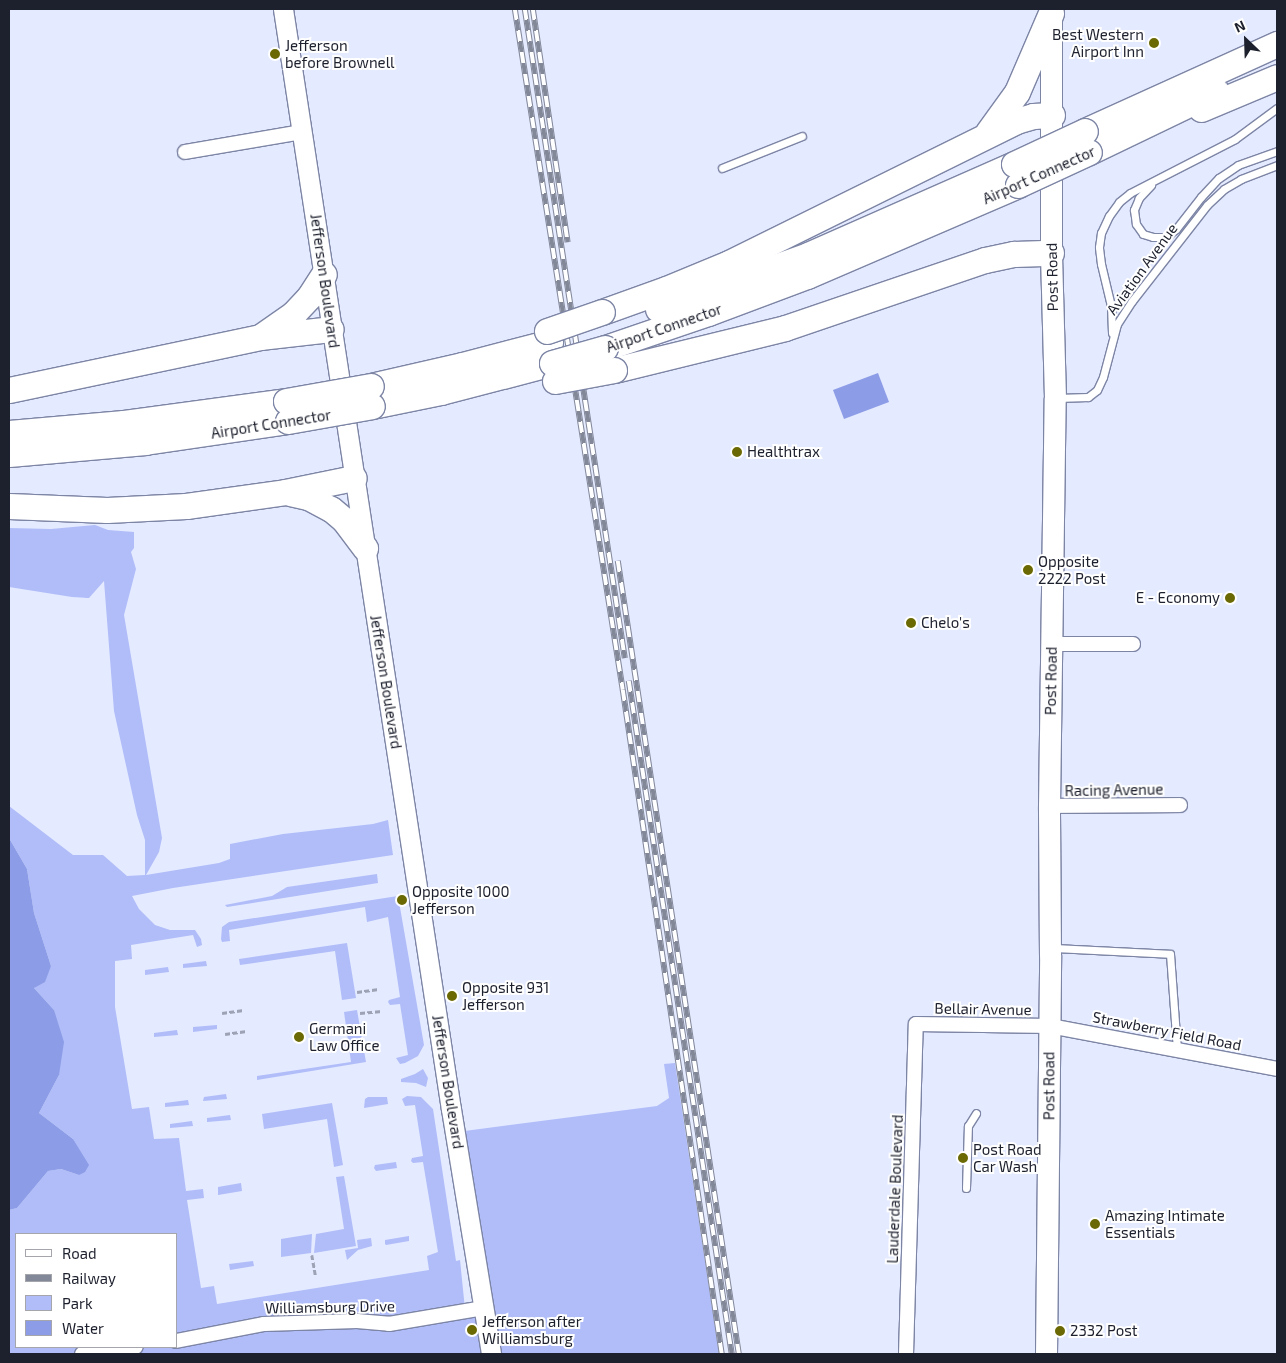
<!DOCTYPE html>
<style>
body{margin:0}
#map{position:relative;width:1286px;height:1363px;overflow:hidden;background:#e4eaff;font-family:"Exo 2",sans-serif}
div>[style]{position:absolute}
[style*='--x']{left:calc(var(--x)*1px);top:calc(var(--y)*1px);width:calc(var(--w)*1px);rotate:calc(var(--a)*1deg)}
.green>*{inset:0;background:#b0bdf9}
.water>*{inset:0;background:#8c9ce6}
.path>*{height:2.5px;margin-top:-1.25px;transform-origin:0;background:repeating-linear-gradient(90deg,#9da2b4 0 5px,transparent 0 7.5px)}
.roads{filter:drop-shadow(1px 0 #7d85a5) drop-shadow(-1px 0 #7d85a5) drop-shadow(0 1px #7d85a5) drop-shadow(0 -1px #7d85a5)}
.service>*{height:7px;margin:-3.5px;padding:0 3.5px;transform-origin:3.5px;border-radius:3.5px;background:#fff}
.minor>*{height:14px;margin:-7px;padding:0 7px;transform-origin:7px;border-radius:7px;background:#fff}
.secondary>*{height:19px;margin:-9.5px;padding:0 9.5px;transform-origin:9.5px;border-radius:9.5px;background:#fff}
.primary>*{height:21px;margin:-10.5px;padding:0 10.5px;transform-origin:10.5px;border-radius:10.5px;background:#fff}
.motorway>*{height:25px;margin:-12.5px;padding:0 12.5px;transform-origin:12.5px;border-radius:12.5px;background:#fff}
.rail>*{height:5.5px;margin-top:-2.75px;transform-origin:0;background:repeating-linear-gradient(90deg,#fff 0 11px,#838899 0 22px);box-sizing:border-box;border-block:1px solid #838899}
.bridges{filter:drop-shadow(1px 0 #7d85a5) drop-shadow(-1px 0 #7d85a5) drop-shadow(0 1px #7d85a5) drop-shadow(0 -1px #7d85a5)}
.motorway-bridge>*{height:25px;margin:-12.5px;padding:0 12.5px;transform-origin:12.5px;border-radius:12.5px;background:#fff}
.dots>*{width:14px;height:14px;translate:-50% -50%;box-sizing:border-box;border:2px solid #fff;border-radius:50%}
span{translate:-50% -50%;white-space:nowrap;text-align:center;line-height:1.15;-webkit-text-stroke:4px #fff;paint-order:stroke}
.poi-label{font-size:15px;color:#1d202d}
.right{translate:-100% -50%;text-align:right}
.left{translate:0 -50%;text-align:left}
.street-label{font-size:15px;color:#1d202d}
.frame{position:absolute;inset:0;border:10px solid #1d202d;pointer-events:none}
.legend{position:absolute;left:15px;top:1233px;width:162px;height:115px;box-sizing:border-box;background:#fff;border:1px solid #a5a6ab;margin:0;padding:6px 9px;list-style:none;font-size:15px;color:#1d202d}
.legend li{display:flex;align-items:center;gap:10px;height:25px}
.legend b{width:25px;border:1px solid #a5a6ab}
.north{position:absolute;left:1221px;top:15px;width:50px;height:50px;-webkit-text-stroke:4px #fff;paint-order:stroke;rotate:336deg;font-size:14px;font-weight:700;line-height:20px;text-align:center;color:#1d202d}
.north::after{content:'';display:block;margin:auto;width:18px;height:22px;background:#1d202d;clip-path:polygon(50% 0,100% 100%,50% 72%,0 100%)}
</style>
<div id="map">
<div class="green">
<i style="clip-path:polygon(evenodd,95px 525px,108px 530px,134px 532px,134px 548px,131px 552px,136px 569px,124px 615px,162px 838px,159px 852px,146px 875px,219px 863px,230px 859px,230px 844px,283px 834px,373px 824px,388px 820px,393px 855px,173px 888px,132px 896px,139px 909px,155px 925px,170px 930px,195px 930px,201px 939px,202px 945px,197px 947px,193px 935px,131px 945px,132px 959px,115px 961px,115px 1007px,132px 1109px,149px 1107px,154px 1139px,179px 1138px,186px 1191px,203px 1189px,204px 1198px,187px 1200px,201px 1288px,214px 1286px,217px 1304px,429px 1270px,427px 1256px,438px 1252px,423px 1162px,413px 1163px,411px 1161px,412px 1158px,423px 1156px,415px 1105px,405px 1106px,402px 1099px,407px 1096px,421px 1097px,433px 1109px,456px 1261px,460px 1260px,465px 1309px,484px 1309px,490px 1354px,9px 1354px,9px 1210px,17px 1208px,48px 1171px,61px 1169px,79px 1175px,73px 1139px,39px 1113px,59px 1075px,54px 1010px,34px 988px,51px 966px,34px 913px,27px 869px,9px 838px,9px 806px,73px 855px,103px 855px,127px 876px,145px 875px,145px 840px,137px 815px,114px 711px,104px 581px,89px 598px,72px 597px,9px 587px,9px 528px,51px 529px,95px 525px,16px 1234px,176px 1234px,176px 1347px,16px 1347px,16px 1234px)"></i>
<i style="clip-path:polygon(377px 874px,378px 883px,227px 907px,225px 905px,272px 896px,287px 887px)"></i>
<i style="clip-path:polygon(398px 896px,424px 1045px,418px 1056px,405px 1063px,400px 1064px,396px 1058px,408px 1055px,400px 1004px,390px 1005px,388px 1002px,389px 1000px,400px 997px,388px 917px,367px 922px,365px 907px,229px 930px,230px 941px,222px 942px,221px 939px,222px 927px,229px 922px)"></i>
<i style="clip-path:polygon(347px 943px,356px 998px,342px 1000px,335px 951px,240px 965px,239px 959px)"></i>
<i style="clip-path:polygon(206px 961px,207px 966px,183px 968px,183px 964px)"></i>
<i style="clip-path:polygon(168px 967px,169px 972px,145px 975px,145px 970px)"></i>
<i style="clip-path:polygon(357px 1010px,366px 1062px,257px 1080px,257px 1076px,351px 1062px,344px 1012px)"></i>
<i style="clip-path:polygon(217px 1025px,217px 1029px,193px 1032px,193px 1027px)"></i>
<i style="clip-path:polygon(177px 1030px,178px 1035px,154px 1037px,154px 1033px)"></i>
<i style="clip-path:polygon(675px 1063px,719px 1354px,492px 1354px,457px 1132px,657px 1106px,669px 1098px,664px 1064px)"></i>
<i style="clip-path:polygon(423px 1069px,428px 1078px,426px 1087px,416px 1083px,401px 1082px,401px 1079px,415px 1074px)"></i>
<i style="clip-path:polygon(226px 1094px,227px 1099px,203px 1101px,204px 1097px)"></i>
<i style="clip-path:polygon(368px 1097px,387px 1097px,388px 1104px,364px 1108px,365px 1099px)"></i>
<i style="clip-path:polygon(188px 1100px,189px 1105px,165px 1107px,165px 1103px)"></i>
<i style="clip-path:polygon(332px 1103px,343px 1165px,334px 1167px,327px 1119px,264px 1129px,262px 1114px)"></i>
<i style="clip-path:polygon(230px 1115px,231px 1120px,207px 1122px,207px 1118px)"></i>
<i style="clip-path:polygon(192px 1121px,193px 1126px,170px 1128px,170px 1124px)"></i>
<i style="clip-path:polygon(396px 1162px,397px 1168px,376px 1171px,374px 1168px,375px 1165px)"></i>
<i style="clip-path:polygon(344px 1176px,356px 1246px,314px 1253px,316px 1234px,344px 1229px,336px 1177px)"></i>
<i style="clip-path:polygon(241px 1183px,242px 1191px,218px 1195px,218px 1187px)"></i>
<i style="clip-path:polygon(312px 1234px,311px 1253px,281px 1257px,281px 1239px)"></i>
<i style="clip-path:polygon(409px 1236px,409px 1241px,386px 1245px,385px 1244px,385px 1240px)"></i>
<i style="clip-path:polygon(371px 1238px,372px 1246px,358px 1250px,347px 1260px,345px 1250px,358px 1248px,357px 1240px)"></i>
<i style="clip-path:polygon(253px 1261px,254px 1266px,230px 1270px,229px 1264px)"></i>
</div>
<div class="water">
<i style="clip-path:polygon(878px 373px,889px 402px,844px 419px,833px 390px)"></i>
<i style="clip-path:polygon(9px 838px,27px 869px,34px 913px,51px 966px,45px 982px,34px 988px,54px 1010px,64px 1042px,59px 1075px,39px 1113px,73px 1139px,89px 1165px,85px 1172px,79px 1175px,61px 1169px,48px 1171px,17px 1208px,9px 1210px)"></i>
</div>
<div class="path">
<i style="--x:357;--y:992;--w:22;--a:-8"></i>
<i style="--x:222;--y:1013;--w:22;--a:-8"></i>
<i style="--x:360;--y:1013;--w:22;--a:-5"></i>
<i style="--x:225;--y:1034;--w:22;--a:-8"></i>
<i style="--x:312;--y:1255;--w:22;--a:80"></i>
</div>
<div class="roads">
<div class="service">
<i style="--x:722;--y:168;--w:86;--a:-21.8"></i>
<i style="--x:1151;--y:185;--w:18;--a:133"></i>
<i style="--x:1139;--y:198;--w:13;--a:113"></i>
<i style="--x:1134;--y:210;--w:14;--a:82"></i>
<i style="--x:1136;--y:224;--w:12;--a:55"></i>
<i style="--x:1143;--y:234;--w:10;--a:17"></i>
<i style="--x:1153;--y:237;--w:13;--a:0"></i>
<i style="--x:1166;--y:237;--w:13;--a:-39"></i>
<i style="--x:1176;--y:229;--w:41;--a:-52"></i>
<i style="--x:1201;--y:197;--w:26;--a:-47"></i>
<i style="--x:1219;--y:178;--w:23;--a:-34"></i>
<i style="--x:1238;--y:165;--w:41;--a:-19.7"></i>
<i style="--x:1112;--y:333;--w:27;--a:-92"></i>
<i style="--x:1111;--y:306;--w:43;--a:-103.4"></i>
<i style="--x:1101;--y:264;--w:17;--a:-97"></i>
<i style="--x:1099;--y:247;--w:14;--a:-82"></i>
<i style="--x:1101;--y:233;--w:19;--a:-65"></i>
<i style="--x:1109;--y:216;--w:17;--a:-54"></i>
<i style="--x:1119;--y:202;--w:14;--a:-39"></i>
<i style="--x:1130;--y:193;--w:118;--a:-27.2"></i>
<i style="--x:1235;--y:139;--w:52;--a:-36.4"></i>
<i style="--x:1057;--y:398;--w:31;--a:-2"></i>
<i style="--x:1088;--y:397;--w:11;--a:-38"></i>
<i style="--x:1097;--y:390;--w:14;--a:-65"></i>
<i style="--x:1103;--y:377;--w:55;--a:-75.2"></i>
<i style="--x:1117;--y:324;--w:27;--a:-57"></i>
<i style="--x:1132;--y:301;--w:122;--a:-52"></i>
<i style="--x:1207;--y:205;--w:23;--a:-43"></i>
<i style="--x:1224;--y:189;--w:20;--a:-30"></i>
<i style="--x:1241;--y:179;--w:39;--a:-21"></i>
<i style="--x:1053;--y:948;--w:117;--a:2.9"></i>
<i style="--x:1170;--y:954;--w:95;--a:85.8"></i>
<i style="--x:966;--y:1188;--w:62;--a:-88.2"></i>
<i style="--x:968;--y:1126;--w:15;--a:-58"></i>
</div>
<div class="minor">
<i style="--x:185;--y:152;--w:119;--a:-9.7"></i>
<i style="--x:1051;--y:644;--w:82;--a:0"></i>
<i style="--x:1049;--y:806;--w:131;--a:-0.4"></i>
<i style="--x:176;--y:1341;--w:90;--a:-10.9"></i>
<i style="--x:264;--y:1324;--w:93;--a:-1.8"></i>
<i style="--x:357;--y:1321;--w:32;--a:5"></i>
<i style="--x:389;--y:1324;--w:96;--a:-9.6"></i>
<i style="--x:82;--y:1354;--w:54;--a:-7.4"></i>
<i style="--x:906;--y:1354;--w:330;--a:-88.3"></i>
<i style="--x:916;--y:1024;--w:134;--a:0.9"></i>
<i style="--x:1050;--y:1026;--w:231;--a:10.7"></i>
</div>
<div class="secondary">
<i style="--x:283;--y:9;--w:1113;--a:81.32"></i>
<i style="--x:451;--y:1109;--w:248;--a:80.7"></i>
</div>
<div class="primary">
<i style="--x:1046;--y:1354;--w:399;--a:-89.4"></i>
<i style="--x:1050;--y:955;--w:149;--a:-90.4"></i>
<i style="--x:1049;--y:806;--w:408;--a:-89.2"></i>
<i style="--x:1055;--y:398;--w:145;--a:-91.6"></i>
<i style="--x:1051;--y:253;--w:238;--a:-90"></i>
</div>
<div class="motorway">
<i style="--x:1201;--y:109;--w:82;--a:-22.8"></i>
<i style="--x:1085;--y:131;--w:211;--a:-24.4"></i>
<i style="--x:988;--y:132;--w:49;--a:-54.1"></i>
<i style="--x:1017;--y:92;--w:86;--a:-66.7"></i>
<i style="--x:1089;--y:152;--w:141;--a:-25.7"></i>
<i style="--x:658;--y:309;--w:159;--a:-19.8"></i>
<i style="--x:808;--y:255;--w:225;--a:-23.8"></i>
<i style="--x:602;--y:312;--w:68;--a:-19.8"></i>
<i style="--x:666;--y:289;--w:68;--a:-22.4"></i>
<i style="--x:729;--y:263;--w:320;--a:-26.3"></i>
<i style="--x:1016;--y:121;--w:18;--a:-16"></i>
<i style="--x:1033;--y:116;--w:19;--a:-3"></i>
<i style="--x:263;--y:335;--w:38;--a:-35"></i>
<i style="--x:294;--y:313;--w:22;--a:-47"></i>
<i style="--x:309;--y:297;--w:27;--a:-57"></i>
<i style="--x:605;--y:348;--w:109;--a:-18.8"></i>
<i style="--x:708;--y:313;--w:106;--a:-20.5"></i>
<i style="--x:807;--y:276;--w:230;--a:-23.3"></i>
<i style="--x:614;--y:370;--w:176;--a:-13.8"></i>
<i style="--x:785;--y:328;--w:211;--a:-18.8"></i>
<i style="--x:985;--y:260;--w:30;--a:-12"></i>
<i style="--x:1014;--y:254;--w:37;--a:-2"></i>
<i style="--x:371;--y:386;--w:93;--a:-13"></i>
<i style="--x:462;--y:365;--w:91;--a:-14.6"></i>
<i style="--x:9;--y:390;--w:257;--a:-11.9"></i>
<i style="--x:260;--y:337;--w:71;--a:-6.4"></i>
<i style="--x:372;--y:406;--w:70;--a:-11.5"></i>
<i style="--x:441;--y:392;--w:115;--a:-14.6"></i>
<i style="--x:9;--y:433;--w:115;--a:-5"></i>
<i style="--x:124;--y:423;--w:163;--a:-7.7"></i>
<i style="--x:9;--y:454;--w:137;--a:-5"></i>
<i style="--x:145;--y:442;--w:145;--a:-8.4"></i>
<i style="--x:290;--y:493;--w:18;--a:13"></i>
<i style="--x:308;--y:497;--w:26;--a:28"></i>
<i style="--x:331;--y:509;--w:17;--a:40"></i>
<i style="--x:344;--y:520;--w:35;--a:53"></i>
<i style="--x:9;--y:506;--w:98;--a:2.3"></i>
<i style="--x:107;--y:510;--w:79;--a:-2.9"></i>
<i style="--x:186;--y:506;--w:100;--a:-8"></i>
<i style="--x:285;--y:492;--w:70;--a:-11.5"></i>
</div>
</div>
<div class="rail">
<i style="--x:515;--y:9;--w:690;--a:80.99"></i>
<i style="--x:623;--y:690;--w:671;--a:81.52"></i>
<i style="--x:525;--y:9;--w:657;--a:81.24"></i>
<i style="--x:533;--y:9;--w:236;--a:81.5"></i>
<i style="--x:618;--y:561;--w:802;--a:81.32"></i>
<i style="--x:629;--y:681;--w:681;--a:81.3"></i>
</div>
<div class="bridges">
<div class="motorway-bridge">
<i style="--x:1014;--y:164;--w:78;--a:-24.9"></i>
<i style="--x:1018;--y:185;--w:78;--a:-24.9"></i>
<i style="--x:547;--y:331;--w:58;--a:-19.1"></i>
<i style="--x:552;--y:363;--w:55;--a:-15.8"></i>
<i style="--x:555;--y:381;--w:60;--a:-10.6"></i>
<i style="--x:286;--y:401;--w:86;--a:-10"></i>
<i style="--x:288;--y:421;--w:85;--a:-10.1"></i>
</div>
</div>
<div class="dots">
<i style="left:1154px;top:43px;background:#6a6904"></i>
<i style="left:275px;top:54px;background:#6a6904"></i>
<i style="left:737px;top:452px;background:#6a6904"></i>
<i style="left:1028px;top:570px;background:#6a6904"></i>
<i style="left:1230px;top:598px;background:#6a6904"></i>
<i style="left:911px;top:623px;background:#6a6904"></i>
<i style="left:402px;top:900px;background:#6a6904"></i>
<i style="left:452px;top:996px;background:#6a6904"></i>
<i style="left:299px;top:1037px;background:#6a6904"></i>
<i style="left:963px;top:1158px;background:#6a6904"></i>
<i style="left:1095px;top:1224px;background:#6a6904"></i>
<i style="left:472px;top:1330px;background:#6a6904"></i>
<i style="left:1060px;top:1331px;background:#6a6904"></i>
</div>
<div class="poi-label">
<span class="right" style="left:1144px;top:43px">Best Western<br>Airport Inn</span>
<span class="left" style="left:285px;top:54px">Jefferson<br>before Brownell</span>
<span class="left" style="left:747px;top:452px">Healthtrax</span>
<span class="left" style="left:1038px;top:570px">Opposite<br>2222 Post</span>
<span class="right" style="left:1220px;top:598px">E - Economy</span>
<span class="left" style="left:921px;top:623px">Chelo's</span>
<span class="left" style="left:412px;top:900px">Opposite 1000<br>Jefferson</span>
<span class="left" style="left:462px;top:996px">Opposite 931<br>Jefferson</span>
<span class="left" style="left:309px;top:1037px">Germani<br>Law Office</span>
<span class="left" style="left:973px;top:1158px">Post Road<br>Car Wash</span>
<span class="left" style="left:1105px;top:1224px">Amazing Intimate<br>Essentials</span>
<span class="left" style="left:482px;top:1330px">Jefferson after<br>Williamsburg</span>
<span class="left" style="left:1070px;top:1331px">2332 Post</span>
</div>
<div class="street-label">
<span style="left:1039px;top:175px;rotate:-24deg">Airport Connector</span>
<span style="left:1142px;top:269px;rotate:-54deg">Aviation Avenue</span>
<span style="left:1052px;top:277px;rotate:-91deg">Post Road</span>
<span style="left:325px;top:281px;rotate:82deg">Jefferson Boulevard</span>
<span style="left:664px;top:328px;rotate:-19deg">Airport Connector</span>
<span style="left:271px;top:424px;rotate:-9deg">Airport Connector</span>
<span style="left:1051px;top:681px;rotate:-89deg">Post Road</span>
<span style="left:386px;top:682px;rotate:81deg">Jefferson Boulevard</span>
<span style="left:1114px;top:790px;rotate:-1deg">Racing Avenue</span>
<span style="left:983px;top:1009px;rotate:1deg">Bellair Avenue</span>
<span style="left:1167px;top:1031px;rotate:11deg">Strawberry Field Road</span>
<span style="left:448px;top:1082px;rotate:81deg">Jefferson Boulevard</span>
<span style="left:1049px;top:1086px;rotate:-90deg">Post Road</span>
<span style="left:895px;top:1189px;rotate:-88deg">Lauderdale Boulevard</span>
<span style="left:330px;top:1307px;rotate:-1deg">Williamsburg Drive</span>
</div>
<div class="frame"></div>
<ul class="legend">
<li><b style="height:6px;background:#fff"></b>Road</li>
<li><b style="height:6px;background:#838899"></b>Railway</li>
<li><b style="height:14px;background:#b0bdf9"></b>Park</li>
<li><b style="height:14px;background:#8c9ce6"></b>Water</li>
</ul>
<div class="north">N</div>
</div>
